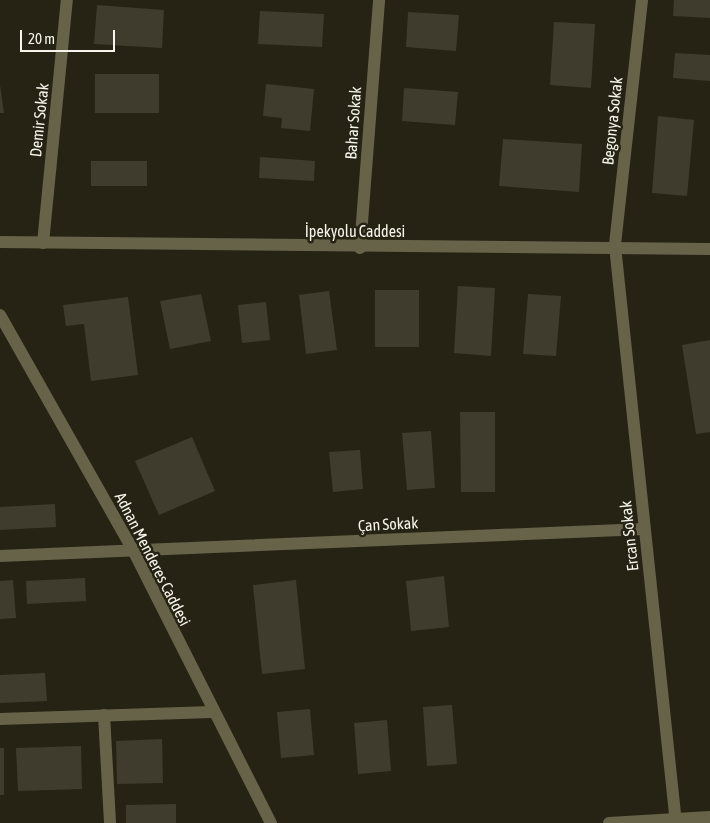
<!DOCTYPE html>
<meta charset="utf-8">
<style>
body{margin:0}
#map{position:relative;width:710px;height:823px;overflow:hidden;background:#262314;font-family:"Asap Condensed",sans-serif}
div>[style]{position:absolute}
[style*='--x']{left:calc(var(--x)*1px);top:calc(var(--y)*1px);width:calc(var(--w)*1px);rotate:calc(var(--a)*1deg)}
.building>*{inset:0;background:#3f3c2d}
.minor>*{height:12px;margin:-6px;padding:0 6px;transform-origin:6px;border-radius:6px;background:#676348}
span{translate:-50% -50%;white-space:nowrap;text-align:center;line-height:1.15;-webkit-text-stroke:5px #262314;paint-order:stroke}
.street-label{font-size:16px;color:#f7f5eb}
.scale{position:absolute;left:20px;top:30px;width:95px;height:22px;box-sizing:border-box;border:2px solid #f7f5eb;border-top:0;padding-left:6px;font-size:15px;line-height:18px;white-space:nowrap;color:#f7f5eb;-webkit-text-stroke:4px #262314;paint-order:stroke}
</style>
<div id="map">
<div class="building">
<i style="clip-path:polygon(674px 0,710px 0,710px 18px,673px 16px)"></i>
<i style="clip-path:polygon(97px 5px,164px 10px,162px 48px,94px 44px)"></i>
<i style="clip-path:polygon(260px 11px,324px 14px,322px 47px,258px 44px)"></i>
<i style="clip-path:polygon(408px 12px,459px 15px,456px 51px,406px 47px)"></i>
<i style="clip-path:polygon(554px 22px,595px 24px,591px 88px,550px 85px)"></i>
<i style="clip-path:polygon(675px 53px,710px 55px,710px 81px,673px 78px)"></i>
<i style="clip-path:polygon(95px 74px,159px 74px,159px 113px,95px 113px)"></i>
<i style="clip-path:polygon(266px 84px,314px 89px,310px 131px,281px 128px,282px 118px,263px 116px)"></i>
<i style="clip-path:polygon(0 85px,4px 113px,0 113px)"></i>
<i style="clip-path:polygon(404px 88px,458px 92px,455px 125px,402px 121px)"></i>
<i style="clip-path:polygon(658px 116px,694px 120px,687px 196px,652px 193px)"></i>
<i style="clip-path:polygon(503px 139px,582px 144px,579px 192px,499px 186px)"></i>
<i style="clip-path:polygon(260px 157px,315px 161px,314px 181px,259px 178px)"></i>
<i style="clip-path:polygon(91px 161px,147px 161px,147px 186px,91px 186px)"></i>
<i style="clip-path:polygon(458px 286px,495px 288px,491px 356px,454px 353px)"></i>
<i style="clip-path:polygon(375px 290px,419px 290px,419px 347px,375px 347px)"></i>
<i style="clip-path:polygon(329px 291px,337px 350px,306px 354px,299px 295px)"></i>
<i style="clip-path:polygon(201px 294px,211px 341px,170px 349px,160px 301px)"></i>
<i style="clip-path:polygon(528px 294px,561px 296px,556px 356px,523px 354px)"></i>
<i style="clip-path:polygon(128px 297px,138px 375px,91px 381px,84px 324px,66px 326px,63px 305px)"></i>
<i style="clip-path:polygon(266px 302px,270px 340px,242px 343px,238px 305px)"></i>
<i style="clip-path:polygon(710px 340px,710px 432px,696px 434px,682px 345px)"></i>
<i style="clip-path:polygon(460px 412px,495px 412px,495px 492px,461px 492px)"></i>
<i style="clip-path:polygon(431px 431px,435px 488px,407px 490px,402px 433px)"></i>
<i style="clip-path:polygon(192px 437px,215px 491px,159px 515px,135px 461px)"></i>
<i style="clip-path:polygon(360px 450px,363px 489px,333px 492px,329px 452px)"></i>
<i style="clip-path:polygon(55px 504px,56px 527px,0 530px,0 507px)"></i>
<i style="clip-path:polygon(444px 576px,449px 627px,411px 631px,406px 581px)"></i>
<i style="clip-path:polygon(85px 578px,86px 601px,27px 604px,26px 581px)"></i>
<i style="clip-path:polygon(13px 580px,16px 618px,0 619px,0 581px)"></i>
<i style="clip-path:polygon(296px 580px,305px 669px,262px 674px,253px 585px)"></i>
<i style="clip-path:polygon(45px 673px,47px 701px,0 703px,0 675px)"></i>
<i style="clip-path:polygon(452px 705px,457px 764px,427px 766px,423px 707px)"></i>
<i style="clip-path:polygon(310px 709px,314px 755px,281px 758px,277px 712px)"></i>
<i style="clip-path:polygon(387px 720px,391px 771px,358px 774px,354px 723px)"></i>
<i style="clip-path:polygon(162px 739px,163px 783px,117px 784px,116px 741px)"></i>
<i style="clip-path:polygon(81px 746px,82px 789px,18px 791px,16px 748px)"></i>
<i style="clip-path:polygon(0 748px,4px 748px,4px 795px,0 795px)"></i>
<i style="clip-path:polygon(176px 804px,176px 823px,126px 823px,126px 805px)"></i>
</div>
<div class="minor">
<i style="--x:642;--y:0;--w:247;--a:96.3"></i>
<i style="--x:615;--y:246;--w:580;--a:83.97"></i>
<i style="--x:0;--y:242;--w:710;--a:0.56"></i>
<i style="--x:43;--y:243;--w:244;--a:-84.4"></i>
<i style="--x:360;--y:248;--w:249;--a:-85.6"></i>
<i style="--x:0;--y:315;--w:272;--a:60.5"></i>
<i style="--x:134;--y:552;--w:304;--a:63.2"></i>
<i style="--x:0;--y:556;--w:645;--a:-2.4"></i>
<i style="--x:104;--y:715;--w:108;--a:86.8"></i>
<i style="--x:0;--y:719;--w:212;--a:-1.9"></i>
<i style="--x:609;--y:823;--w:101;--a:-3.4"></i>
</div>
<div class="street-label">
<span style="left:39px;top:120px;rotate:-84deg">Demir Sokak</span>
<span style="left:612px;top:121px;rotate:-84deg">Begonya Sokak</span>
<span style="left:353px;top:123px;rotate:-86deg">Bahar Sokak</span>
<span style="left:355px;top:231px">İpekyolu Caddesi</span>
<span style="left:388px;top:524px;rotate:-3deg">Çan Sokak</span>
<span style="left:629px;top:536px;rotate:-96deg">Ercan Sokak</span>
<span style="left:153px;top:559px;rotate:63deg">Adnan Menderes Caddesi</span>
</div>
<div class="scale">20 m</div>
</div>
